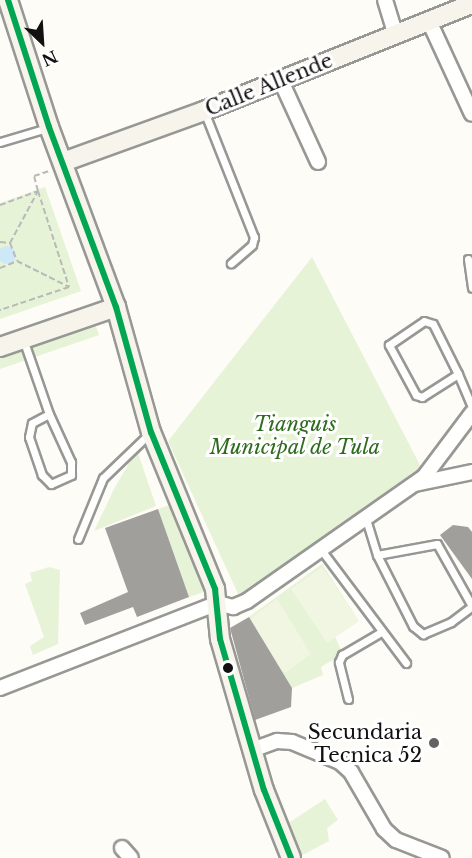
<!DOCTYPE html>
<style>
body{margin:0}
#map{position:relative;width:472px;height:858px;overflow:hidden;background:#fdfcf7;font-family:"Libre Baskerville",serif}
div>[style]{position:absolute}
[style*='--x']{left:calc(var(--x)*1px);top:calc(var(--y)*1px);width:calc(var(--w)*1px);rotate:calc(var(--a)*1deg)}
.green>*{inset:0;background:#e7f3d7}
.pitch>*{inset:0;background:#f0f6e1}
.water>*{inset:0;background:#cde8f7}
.round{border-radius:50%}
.building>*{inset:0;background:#a19f9c}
.path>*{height:2px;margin-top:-1px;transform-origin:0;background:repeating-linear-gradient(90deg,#b9b9b8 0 6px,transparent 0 9px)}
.roads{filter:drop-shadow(2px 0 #979795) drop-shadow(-2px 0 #979795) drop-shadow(0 2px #979795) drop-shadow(0 -2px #979795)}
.lane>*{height:7px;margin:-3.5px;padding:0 3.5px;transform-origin:3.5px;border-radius:3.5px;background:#fffffe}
.street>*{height:14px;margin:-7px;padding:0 7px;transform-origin:7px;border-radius:7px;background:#fffffe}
.secondary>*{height:18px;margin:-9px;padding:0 9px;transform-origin:9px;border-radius:9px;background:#f6f4eb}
.bus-1>*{height:6px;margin:-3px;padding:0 3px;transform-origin:3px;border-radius:3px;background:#00a651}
.dots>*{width:16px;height:16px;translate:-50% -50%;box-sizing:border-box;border:3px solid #fff;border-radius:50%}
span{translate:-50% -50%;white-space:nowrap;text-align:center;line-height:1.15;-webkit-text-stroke:6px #fff;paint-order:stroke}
.street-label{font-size:20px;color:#111}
.park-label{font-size:20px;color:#2f6b1f;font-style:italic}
.poi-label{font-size:20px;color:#111}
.right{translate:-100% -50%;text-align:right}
.north{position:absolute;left:12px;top:12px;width:60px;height:60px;-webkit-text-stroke:4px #fff;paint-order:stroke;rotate:155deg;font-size:16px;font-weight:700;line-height:24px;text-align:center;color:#111}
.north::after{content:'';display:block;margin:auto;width:21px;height:27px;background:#111;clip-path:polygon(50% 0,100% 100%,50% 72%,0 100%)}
</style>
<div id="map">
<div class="green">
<i style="clip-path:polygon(45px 187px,81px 291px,0 319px,0 203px)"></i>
<i style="clip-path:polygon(312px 257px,421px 467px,239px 596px,168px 441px)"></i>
<i style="clip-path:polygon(94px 321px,99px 335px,0 369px,0 351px)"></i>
<i style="clip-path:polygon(137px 450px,156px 506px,94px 531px,115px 487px)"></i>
<i style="clip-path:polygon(172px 504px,207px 591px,189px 597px,158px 509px)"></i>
<i style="clip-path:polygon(322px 564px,357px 618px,335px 637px,343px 654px,321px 667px,323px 675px,292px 688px,249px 617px)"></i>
<i style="clip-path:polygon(49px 567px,60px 570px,58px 644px,33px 655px,30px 646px,44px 637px,25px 584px,32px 581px,30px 573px)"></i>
<i style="clip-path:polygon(325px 799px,338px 820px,327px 828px,329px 841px,299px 857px,284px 826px)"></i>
</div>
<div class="pitch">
<i style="clip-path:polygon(322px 567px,359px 621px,327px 643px,291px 589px)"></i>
<i style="clip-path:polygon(277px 599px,311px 654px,286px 672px,280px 670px,268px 652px,251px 618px)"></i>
</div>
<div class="water">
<i class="round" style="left:-2px;top:246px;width:18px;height:18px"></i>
</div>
<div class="building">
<i style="clip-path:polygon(158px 509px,189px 597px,137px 617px,133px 607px,85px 625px,80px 613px,128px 592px,105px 528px)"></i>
<i style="clip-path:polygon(453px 525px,468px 527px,472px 532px,472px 579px,440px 535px)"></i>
<i style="clip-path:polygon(249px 617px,292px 688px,291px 707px,255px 720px,230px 628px)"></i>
</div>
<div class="path">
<i style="--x:0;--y:205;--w:40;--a:-20.2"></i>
<i style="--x:38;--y:191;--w:101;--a:72.1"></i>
<i style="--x:69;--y:287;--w:73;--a:161.6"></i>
<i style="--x:0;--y:242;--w:10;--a:6"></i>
<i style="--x:10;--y:243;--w:19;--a:69"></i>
<i style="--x:10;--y:243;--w:59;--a:-61.7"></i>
<i style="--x:38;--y:191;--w:16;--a:-105"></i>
<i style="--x:34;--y:176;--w:16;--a:-18"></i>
<i style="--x:17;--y:261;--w:58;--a:26.6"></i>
<i style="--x:0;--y:268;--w:18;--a:-22"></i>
</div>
<div class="roads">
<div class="lane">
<i style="--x:204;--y:111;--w:136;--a:68.4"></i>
<i style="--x:254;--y:237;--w:8;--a:104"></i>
<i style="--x:252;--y:245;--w:28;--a:139"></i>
<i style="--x:0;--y:142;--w:49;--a:-16.6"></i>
<i style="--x:468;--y:259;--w:29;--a:82"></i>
<i style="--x:23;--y:339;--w:79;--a:70.9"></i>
<i style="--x:49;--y:414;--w:53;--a:65.4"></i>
<i style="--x:71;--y:462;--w:13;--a:90"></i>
<i style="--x:71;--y:475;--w:22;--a:156"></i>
<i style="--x:51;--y:484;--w:13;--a:-135"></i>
<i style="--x:42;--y:475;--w:40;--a:-108.9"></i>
<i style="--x:29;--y:437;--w:14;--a:-78"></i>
<i style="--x:32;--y:423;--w:19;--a:-28"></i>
<i style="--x:458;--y:374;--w:43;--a:147.4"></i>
<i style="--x:422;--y:397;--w:6;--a:-162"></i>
<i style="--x:416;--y:395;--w:57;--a:-118.4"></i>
<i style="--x:389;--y:345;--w:42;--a:-34.4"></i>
<i style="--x:424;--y:321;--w:9;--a:18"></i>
<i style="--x:433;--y:324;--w:56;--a:63.4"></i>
<i style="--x:458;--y:374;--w:36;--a:67"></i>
<i style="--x:366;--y:519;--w:38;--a:73"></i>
<i style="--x:377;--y:555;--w:80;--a:63.1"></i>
<i style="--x:413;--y:626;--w:13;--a:39"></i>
<i style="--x:423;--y:634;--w:30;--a:-23"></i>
<i style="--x:451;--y:622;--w:26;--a:-37"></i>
<i style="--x:472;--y:606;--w:71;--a:-119.4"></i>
<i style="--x:437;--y:544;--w:61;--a:169.6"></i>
<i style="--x:78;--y:539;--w:66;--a:-67.7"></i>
<i style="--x:103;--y:478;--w:65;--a:-43.8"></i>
<i style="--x:322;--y:551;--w:140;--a:53.1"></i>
<i style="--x:348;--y:699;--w:38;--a:-104"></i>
<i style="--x:339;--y:662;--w:8;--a:-67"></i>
<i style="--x:342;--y:655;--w:45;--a:-30.5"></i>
</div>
<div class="street">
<i style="--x:385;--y:0;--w:34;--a:73"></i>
<i style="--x:429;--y:21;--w:102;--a:65.2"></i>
<i style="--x:281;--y:81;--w:89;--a:65.4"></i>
<i style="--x:415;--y:484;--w:58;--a:-11.9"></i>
<i style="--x:0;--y:688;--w:234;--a:-21.3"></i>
<i style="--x:218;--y:603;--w:16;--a:15"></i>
<i style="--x:233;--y:607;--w:15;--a:-23"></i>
<i style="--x:247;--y:601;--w:216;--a:-35"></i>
<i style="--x:424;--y:477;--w:80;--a:-53.1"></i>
<i style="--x:252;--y:750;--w:27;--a:-20"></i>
<i style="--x:277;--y:741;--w:15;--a:4"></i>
<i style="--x:292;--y:742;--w:52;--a:22.6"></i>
<i style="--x:340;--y:762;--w:15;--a:42"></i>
<i style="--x:351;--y:772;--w:66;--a:59.9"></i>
<i style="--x:384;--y:829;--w:16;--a:43"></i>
<i style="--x:396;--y:840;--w:49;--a:21.4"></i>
<i style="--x:122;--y:848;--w:13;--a:48"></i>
</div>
<div class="secondary">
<i style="--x:8;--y:0;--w:133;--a:72.1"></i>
<i style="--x:49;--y:127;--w:192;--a:69.6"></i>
<i style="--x:116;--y:307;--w:130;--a:74.4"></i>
<i style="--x:151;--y:432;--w:170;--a:67.8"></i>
<i style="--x:215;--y:589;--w:50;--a:84.3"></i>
<i style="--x:220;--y:639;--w:157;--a:73.8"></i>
<i style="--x:264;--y:790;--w:73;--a:68.3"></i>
<i style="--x:63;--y:162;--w:150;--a:-19.9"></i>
<i style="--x:204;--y:111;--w:289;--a:-21.8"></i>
<i style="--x:0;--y:347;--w:123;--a:-19"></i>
</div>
</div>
<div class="bus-1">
<i style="--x:8;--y:0;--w:133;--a:72.1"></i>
<i style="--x:49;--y:127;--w:192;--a:69.6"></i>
<i style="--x:116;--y:307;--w:130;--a:74.4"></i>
<i style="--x:151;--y:432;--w:170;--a:67.8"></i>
<i style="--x:215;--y:589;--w:50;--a:84.3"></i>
<i style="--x:220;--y:639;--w:157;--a:73.8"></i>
<i style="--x:264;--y:790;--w:73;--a:68.3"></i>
</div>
<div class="dots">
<i style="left:228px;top:668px;background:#111"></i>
<i style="left:434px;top:743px;background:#646362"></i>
</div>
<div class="street-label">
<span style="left:269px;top:85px;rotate:-22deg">Calle Allende</span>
</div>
<div class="park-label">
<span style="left:295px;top:436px">Tianguis<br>Municipal de Tula</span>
</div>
<div class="poi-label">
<span class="right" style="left:422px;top:744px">Secundaria<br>Tecnica 52</span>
</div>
<div class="north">N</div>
</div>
